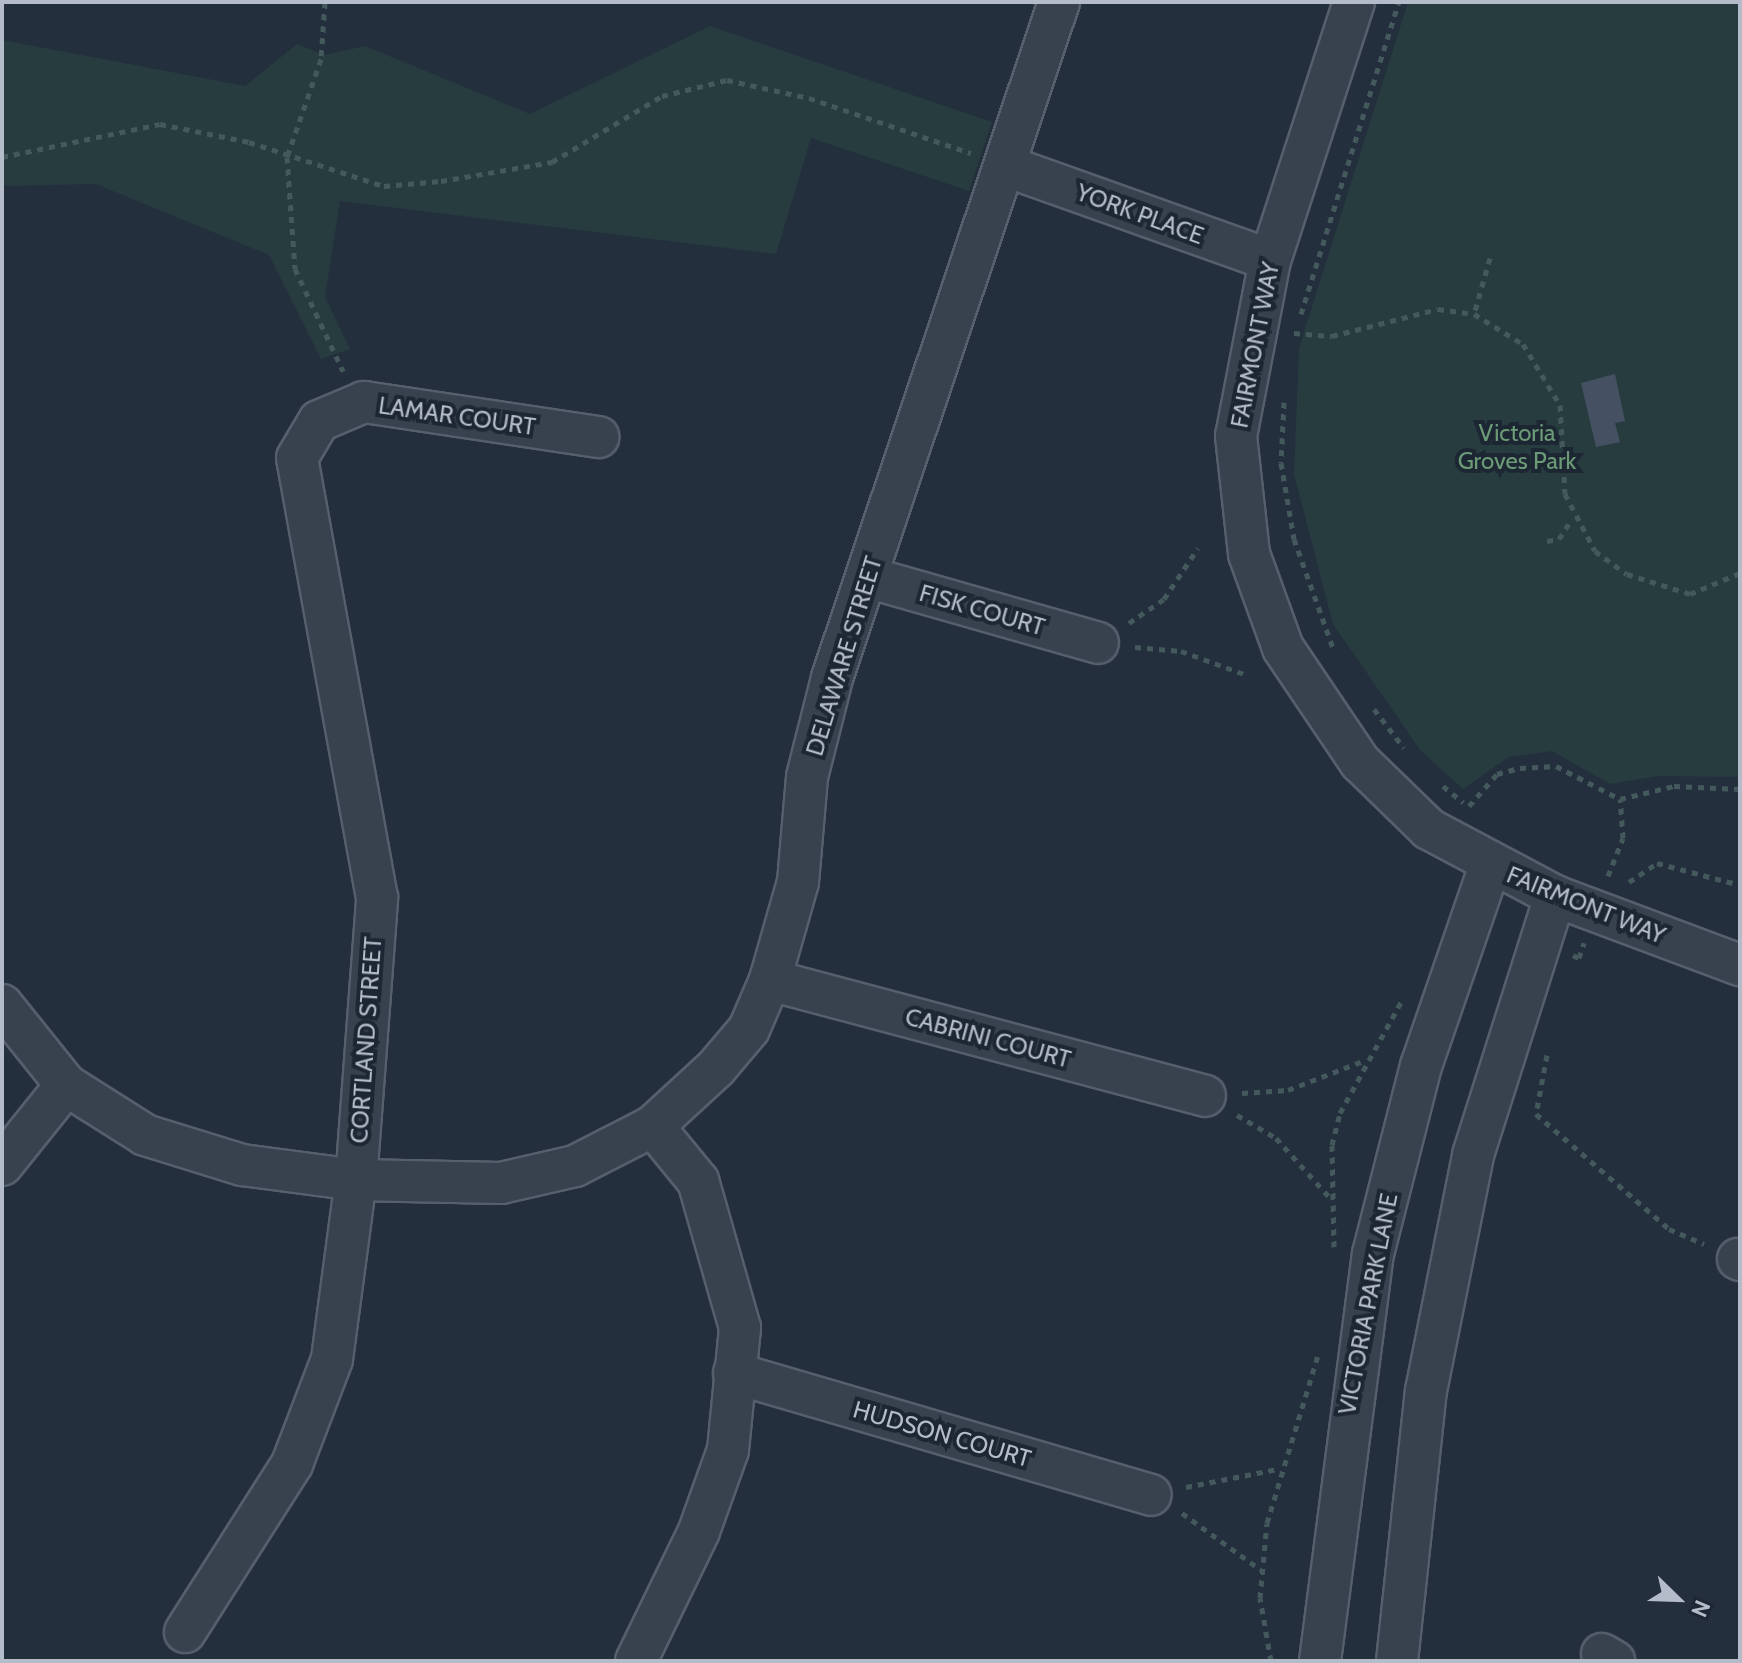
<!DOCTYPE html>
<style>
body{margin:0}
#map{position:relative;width:1742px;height:1663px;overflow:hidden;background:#242f3e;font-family:Cabin,sans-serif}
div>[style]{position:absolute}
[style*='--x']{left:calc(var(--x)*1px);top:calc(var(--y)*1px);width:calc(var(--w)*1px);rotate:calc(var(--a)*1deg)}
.green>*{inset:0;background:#263c3f}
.building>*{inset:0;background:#455162}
.path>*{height:5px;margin-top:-2.5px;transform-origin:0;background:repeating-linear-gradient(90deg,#44595c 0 6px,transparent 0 12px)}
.roads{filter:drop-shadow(2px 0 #565f6c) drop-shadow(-2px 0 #565f6c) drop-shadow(0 2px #565f6c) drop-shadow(0 -2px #565f6c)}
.minor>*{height:40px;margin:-20px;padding:0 20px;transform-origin:20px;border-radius:20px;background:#38414e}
span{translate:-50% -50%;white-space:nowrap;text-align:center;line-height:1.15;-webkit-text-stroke:8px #1d2633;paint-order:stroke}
.street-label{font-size:24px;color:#b4bcc9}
.park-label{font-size:24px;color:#6b9a76}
.frame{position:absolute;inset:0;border:4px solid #b4bcc9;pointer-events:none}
.north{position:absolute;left:1638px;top:1559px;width:80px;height:80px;-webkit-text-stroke:6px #1d2633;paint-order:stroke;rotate:113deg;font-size:22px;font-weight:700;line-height:32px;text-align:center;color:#b4bcc9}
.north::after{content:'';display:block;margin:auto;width:28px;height:36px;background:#b4bcc9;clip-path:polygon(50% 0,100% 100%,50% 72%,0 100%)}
</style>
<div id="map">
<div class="green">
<i style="clip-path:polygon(1408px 2px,1740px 2px,1740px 777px,1658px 776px,1610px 784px,1552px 751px,1509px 757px,1463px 789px,1421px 751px,1333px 624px,1294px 474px,1299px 348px)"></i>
<i style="clip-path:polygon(710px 26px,992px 122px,969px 191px,811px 138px,776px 254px,340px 201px,325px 297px,350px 349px,321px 359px,269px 255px,96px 184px,2px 186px,2px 40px,245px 86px,297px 44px,324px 55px,365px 46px,530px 114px)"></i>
</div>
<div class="building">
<i style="clip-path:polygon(1615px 374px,1625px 421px,1615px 423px,1620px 442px,1596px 447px,1581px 383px)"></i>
</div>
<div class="path">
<i style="--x:325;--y:2;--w:57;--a:94"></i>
<i style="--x:321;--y:59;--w:104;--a:109.1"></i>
<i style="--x:287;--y:157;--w:112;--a:85.9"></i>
<i style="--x:295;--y:269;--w:113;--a:64.8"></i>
<i style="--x:2;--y:157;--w:161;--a:-11.8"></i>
<i style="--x:160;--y:124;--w:91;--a:11.4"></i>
<i style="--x:249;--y:142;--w:142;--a:18.1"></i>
<i style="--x:384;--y:186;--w:57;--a:-5"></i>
<i style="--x:441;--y:181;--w:113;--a:-9.7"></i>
<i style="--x:552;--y:162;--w:128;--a:-31"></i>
<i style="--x:662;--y:96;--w:67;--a:-13.8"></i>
<i style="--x:727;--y:80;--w:84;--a:12.4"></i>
<i style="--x:809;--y:98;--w:171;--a:18.8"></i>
<i style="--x:1490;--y:258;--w:58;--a:105.9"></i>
<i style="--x:1474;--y:314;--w:57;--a:31.5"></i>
<i style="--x:1523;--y:344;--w:71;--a:58.8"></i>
<i style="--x:1560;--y:405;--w:89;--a:86.8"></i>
<i style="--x:1565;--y:494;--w:64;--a:62.2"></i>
<i style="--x:1595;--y:551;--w:39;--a:36"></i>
<i style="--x:1627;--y:574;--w:66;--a:17.6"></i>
<i style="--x:1690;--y:594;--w:54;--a:-22.8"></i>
<i style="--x:1301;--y:314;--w:327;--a:-72.6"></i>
<i style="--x:1294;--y:333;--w:38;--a:5"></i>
<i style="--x:1332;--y:336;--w:109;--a:-14.3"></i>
<i style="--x:1438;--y:309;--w:36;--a:8"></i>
<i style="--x:1284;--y:402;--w:61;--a:92.8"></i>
<i style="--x:1281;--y:463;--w:77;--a:80.3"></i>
<i style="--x:1294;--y:539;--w:119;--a:70.3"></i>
<i style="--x:1547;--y:541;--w:12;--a:-9"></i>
<i style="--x:1559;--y:539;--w:24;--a:-57"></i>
<i style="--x:1129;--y:623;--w:42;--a:-34.4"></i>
<i style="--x:1164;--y:599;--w:61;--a:-56.3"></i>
<i style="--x:1135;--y:647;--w:46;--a:5"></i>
<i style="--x:1181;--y:651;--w:67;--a:20.1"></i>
<i style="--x:1374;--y:709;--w:49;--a:52.4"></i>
<i style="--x:1443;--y:786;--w:26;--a:39"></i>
<i style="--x:1469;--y:806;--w:43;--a:-48.8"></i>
<i style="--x:1497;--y:774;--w:24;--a:-15"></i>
<i style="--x:1520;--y:768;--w:36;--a:-3"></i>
<i style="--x:1556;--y:766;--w:72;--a:27.3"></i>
<i style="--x:1608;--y:876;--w:41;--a:-68.5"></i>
<i style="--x:1623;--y:838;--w:39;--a:-94"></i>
<i style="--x:1620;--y:799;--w:56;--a:-13.5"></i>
<i style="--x:1674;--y:786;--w:66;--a:2.6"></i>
<i style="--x:1629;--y:882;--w:34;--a:-34"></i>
<i style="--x:1657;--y:863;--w:86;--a:14.8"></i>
<i style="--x:1573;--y:955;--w:7;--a:27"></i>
<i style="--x:1579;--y:958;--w:16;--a:-72"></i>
<i style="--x:1547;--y:1055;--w:60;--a:100.6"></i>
<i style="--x:1536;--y:1114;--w:176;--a:40.8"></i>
<i style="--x:1669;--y:1229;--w:38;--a:23"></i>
<i style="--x:1242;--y:1093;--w:46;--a:-3.7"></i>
<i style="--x:1288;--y:1090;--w:80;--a:-21.1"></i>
<i style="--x:1237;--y:1115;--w:45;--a:30.5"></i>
<i style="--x:1276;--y:1138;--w:84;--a:47.9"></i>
<i style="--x:1334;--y:1247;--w:102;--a:-91.1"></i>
<i style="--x:1332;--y:1145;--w:33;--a:-76"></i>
<i style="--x:1340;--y:1113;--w:127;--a:-61.2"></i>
<i style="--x:1186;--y:1487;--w:94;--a:-11.1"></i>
<i style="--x:1182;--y:1513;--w:97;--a:35.8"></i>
<i style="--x:1271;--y:1661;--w:64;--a:-99.9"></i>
<i style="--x:1260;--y:1598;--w:75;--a:-84.7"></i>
<i style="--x:1267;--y:1523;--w:179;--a:-73.1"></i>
</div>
<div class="roads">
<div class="minor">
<i style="--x:1354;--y:2;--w:271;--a:108"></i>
<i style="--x:1270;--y:260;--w:179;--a:100.9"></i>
<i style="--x:1236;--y:436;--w:119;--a:83.7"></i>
<i style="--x:1249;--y:554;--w:100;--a:70.1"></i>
<i style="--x:1283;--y:648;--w:138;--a:56"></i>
<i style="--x:1360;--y:762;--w:96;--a:44.2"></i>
<i style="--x:1429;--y:829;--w:143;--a:28"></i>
<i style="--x:1555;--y:896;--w:197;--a:20.5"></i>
<i style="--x:1009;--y:167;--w:277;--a:19.6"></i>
<i style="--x:867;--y:577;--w:240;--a:15.9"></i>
<i style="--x:770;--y:980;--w:450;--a:14.9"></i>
<i style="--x:2;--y:1005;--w:102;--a:51.3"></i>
<i style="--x:66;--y:1085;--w:93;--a:32.3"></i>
<i style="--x:145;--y:1135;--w:102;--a:17.2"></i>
<i style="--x:242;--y:1165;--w:115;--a:7.5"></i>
<i style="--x:356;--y:1180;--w:145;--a:1.2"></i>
<i style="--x:501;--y:1183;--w:76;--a:-12.9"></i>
<i style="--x:575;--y:1166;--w:88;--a:-27.1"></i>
<i style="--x:653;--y:1126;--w:86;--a:-42.6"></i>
<i style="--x:716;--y:1068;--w:51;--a:-49.8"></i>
<i style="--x:749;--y:1029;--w:53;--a:-66.8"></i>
<i style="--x:770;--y:980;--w:102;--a:-74.1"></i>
<i style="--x:798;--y:882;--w:105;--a:-85.1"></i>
<i style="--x:807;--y:777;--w:102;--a:-75.8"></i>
<i style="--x:832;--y:678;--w:713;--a:-71.44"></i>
<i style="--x:2;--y:1165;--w:102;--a:-51.3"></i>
<i style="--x:1738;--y:1259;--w:2;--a:27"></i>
<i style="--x:734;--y:1373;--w:434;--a:16.3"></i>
<i style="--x:185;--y:1632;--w:199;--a:-57.5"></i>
<i style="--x:292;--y:1464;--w:112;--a:-69.1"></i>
<i style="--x:332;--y:1359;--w:181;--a:-82.4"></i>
<i style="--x:356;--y:1180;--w:283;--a:-85.7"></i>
<i style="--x:377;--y:898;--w:447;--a:-100.3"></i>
<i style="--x:297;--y:458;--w:43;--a:-59.3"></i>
<i style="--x:319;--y:421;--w:49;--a:-22.9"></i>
<i style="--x:364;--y:402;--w:237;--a:8.5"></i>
<i style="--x:1602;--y:1654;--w:14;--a:30"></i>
<i style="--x:636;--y:1661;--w:144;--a:-64.1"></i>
<i style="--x:699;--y:1531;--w:86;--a:-70.3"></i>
<i style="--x:728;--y:1450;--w:123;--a:-84.4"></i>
<i style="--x:740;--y:1328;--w:153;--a:-105.9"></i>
<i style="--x:698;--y:1181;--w:71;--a:-129.3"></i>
<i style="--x:1320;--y:1661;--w:410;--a:-82.6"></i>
<i style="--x:1373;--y:1254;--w:194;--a:-75.7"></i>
<i style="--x:1421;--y:1066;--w:212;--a:-71"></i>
<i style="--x:1397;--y:1661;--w:272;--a:-83.9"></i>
<i style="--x:1426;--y:1391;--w:241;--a:-78.7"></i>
<i style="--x:1473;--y:1155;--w:272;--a:-72.4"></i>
</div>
</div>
<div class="street-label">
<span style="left:1140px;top:214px;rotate:20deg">YORK PLACE</span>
<span style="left:1255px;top:345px;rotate:-79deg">FAIRMONT WAY</span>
<span style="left:457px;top:416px;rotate:8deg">LAMAR COURT</span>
<span style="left:982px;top:610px;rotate:16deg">FISK COURT</span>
<span style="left:844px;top:656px;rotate:-73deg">DELAWARE STREET</span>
<span style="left:1586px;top:905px;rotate:22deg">FAIRMONT WAY</span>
<span style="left:988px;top:1038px;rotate:15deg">CABRINI COURT</span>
<span style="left:366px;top:1040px;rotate:-86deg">CORTLAND STREET</span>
<span style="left:1368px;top:1304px;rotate:-79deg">VICTORIA PARK LANE</span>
<span style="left:942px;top:1434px;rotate:16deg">HUDSON COURT</span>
</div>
<div class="park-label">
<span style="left:1517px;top:447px">Victoria<br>Groves Park</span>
</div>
<div class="frame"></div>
<div class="north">N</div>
</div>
